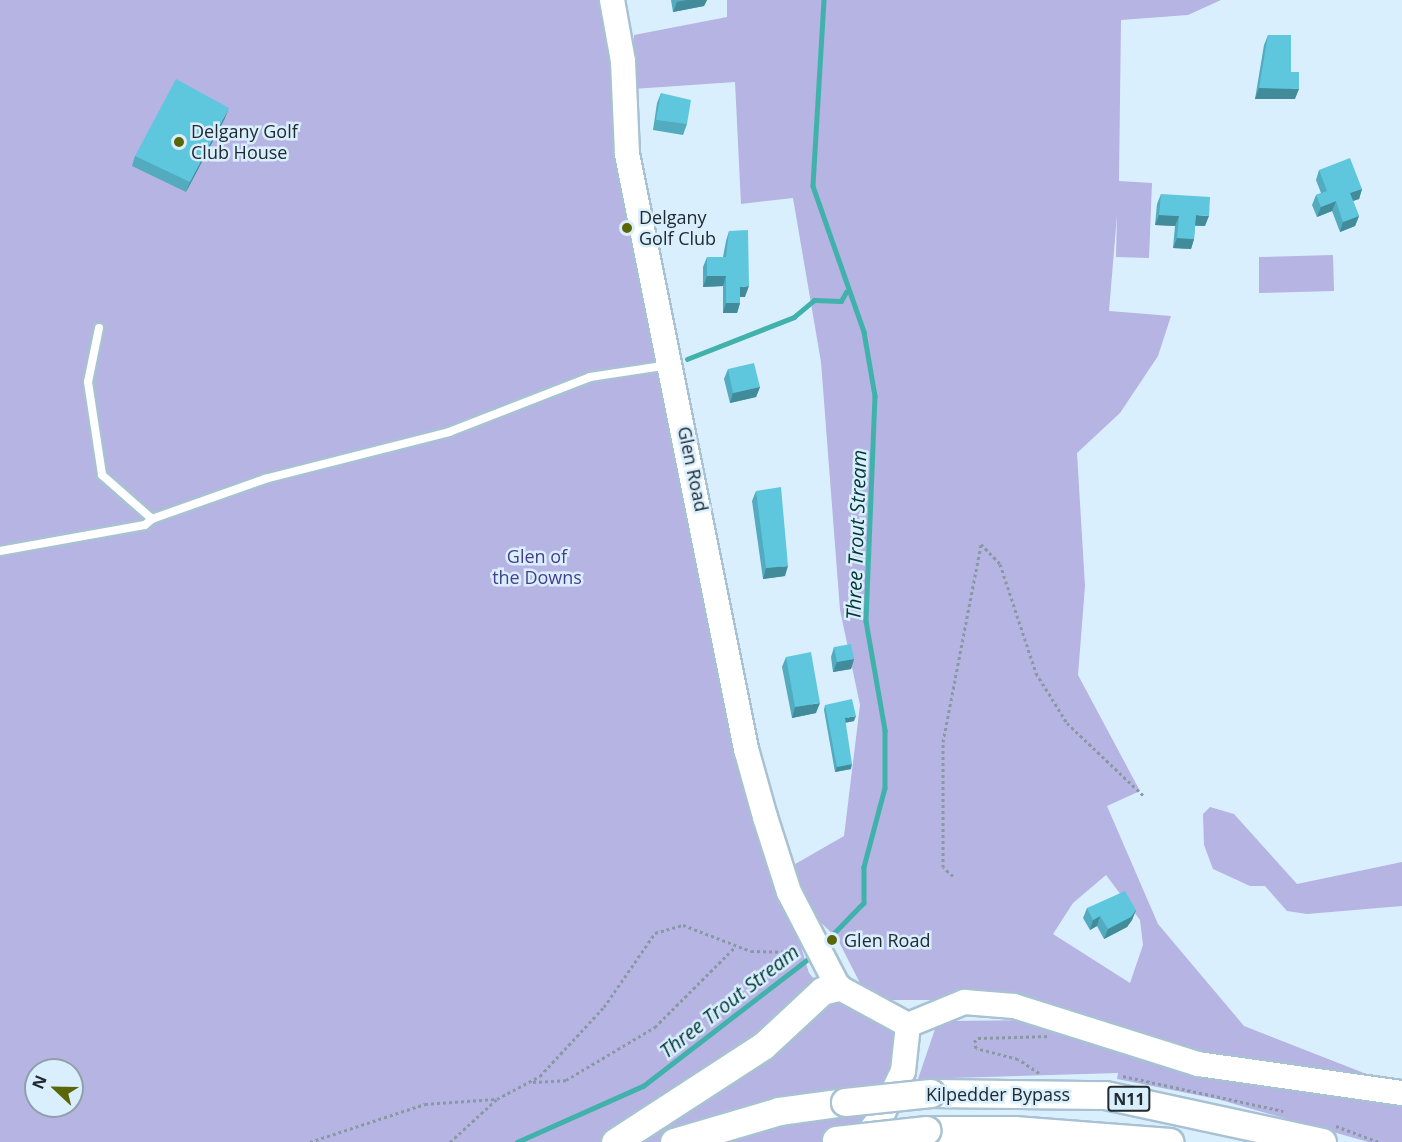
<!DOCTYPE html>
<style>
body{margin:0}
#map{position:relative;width:1402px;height:1142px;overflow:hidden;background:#daeffd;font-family:"Open Sans",sans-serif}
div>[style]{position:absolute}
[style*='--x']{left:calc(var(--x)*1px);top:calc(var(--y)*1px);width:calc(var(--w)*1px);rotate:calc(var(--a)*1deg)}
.green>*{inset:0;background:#b5b4e3}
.stream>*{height:4.5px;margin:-2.25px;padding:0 2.25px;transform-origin:2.25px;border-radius:2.25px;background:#41b2ab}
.path>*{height:3px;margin-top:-1.5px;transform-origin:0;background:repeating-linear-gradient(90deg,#8999a4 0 3px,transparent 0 6px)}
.roads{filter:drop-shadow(2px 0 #a8c2d3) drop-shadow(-2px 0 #a8c2d3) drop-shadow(0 2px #a8c2d3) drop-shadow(0 -2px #a8c2d3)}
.service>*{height:8px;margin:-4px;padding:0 4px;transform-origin:4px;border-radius:4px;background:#fff}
.secondary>*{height:24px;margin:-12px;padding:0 12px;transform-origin:12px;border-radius:12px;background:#fff}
.trunk>*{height:27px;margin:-13.5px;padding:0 13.5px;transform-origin:13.5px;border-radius:13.5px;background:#fff}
.bridges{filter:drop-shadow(2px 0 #a8c2d3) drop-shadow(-2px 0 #a8c2d3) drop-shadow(0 2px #a8c2d3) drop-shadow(0 -2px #a8c2d3)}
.trunk-bridge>*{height:27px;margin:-13.5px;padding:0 13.5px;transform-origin:13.5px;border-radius:13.5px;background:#fff}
.wall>*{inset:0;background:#52abbe}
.shaded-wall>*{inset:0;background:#428b9b}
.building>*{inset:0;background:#5fc7dd}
.dots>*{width:16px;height:16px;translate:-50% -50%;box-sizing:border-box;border:3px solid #daeffd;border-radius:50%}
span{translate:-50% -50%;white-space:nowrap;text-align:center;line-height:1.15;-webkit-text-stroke:5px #daeffd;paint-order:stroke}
.shield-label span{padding:2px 4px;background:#daeffd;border:2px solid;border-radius:4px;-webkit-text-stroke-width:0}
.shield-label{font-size:16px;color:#202a31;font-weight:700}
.poi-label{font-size:18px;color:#202a31}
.left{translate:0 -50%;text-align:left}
.street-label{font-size:18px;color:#202a31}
.park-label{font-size:18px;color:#483c8e}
.water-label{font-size:20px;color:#003633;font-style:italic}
.north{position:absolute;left:24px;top:1058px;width:60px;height:60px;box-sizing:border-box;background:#daeffd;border:2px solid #90a0ab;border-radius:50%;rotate:292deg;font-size:16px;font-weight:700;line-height:24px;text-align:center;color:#202a31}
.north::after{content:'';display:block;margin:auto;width:21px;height:27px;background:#5b6609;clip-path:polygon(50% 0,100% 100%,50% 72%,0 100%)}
</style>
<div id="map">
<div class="green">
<i style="clip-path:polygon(evenodd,0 0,602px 0,615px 68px,613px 125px,638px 254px,793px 920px,809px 973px,832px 1000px,896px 1028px,899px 1070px,864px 1142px,0 1142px,0 0,36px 1070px,72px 1070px,72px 1106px,36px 1106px,36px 1070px)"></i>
<i style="clip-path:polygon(evenodd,727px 0,1221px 0,1188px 15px,1121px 20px,1119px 181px,1152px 183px,1149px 258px,1116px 257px,1117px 215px,1109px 311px,1171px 316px,1158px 356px,1120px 413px,1077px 453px,1085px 586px,1078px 675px,1140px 791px,1107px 806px,1158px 924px,1244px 1026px,1369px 1075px,1166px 1049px,1041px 1000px,889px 1000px,862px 987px,837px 938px,816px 918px,790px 867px,844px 836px,860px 705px,840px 610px,821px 362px,793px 198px,741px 204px,735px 82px,633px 89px,634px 35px,727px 17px,727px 0,1106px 875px,1140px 920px,1143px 945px,1130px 983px,1053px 934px,1073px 903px,1106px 875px)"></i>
<i style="clip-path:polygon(1333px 255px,1334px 291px,1259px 293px,1259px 257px)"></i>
<i style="clip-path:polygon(1210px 807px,1234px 814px,1297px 884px,1402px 862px,1402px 906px,1307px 914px,1287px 911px,1265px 886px,1250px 886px,1213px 869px,1204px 845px,1203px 814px)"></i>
<i style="clip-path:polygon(1031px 1020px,1402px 1102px,1402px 1142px,1368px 1142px,1217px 1099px,1117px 1079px,1118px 1073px,918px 1079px,935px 1029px,947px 1021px)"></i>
</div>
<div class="stream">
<i style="--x:824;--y:0;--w:186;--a:93.4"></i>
<i style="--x:813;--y:186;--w:155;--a:70.7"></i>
<i style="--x:864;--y:332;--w:65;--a:80.2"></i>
<i style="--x:875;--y:396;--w:225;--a:92.3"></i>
<i style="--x:866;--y:621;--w:111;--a:80.1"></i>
<i style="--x:885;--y:730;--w:58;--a:90"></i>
<i style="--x:885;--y:788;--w:82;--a:104.9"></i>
<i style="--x:864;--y:867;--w:36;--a:90"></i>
<i style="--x:864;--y:903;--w:56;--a:134.3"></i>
<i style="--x:687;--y:359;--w:115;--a:-21.4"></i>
<i style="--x:794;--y:317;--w:26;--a:-40"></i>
<i style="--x:814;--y:300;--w:27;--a:2"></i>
<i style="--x:841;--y:301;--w:10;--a:-61"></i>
<i style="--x:517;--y:1142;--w:138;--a:-24"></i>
<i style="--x:643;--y:1086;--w:215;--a:-37.6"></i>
</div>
<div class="path">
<i style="--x:953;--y:876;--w:13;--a:-138"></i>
<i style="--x:943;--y:867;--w:125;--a:-90"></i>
<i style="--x:943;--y:742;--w:202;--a:-79.1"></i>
<i style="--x:981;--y:544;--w:28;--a:46"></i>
<i style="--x:1000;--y:564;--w:115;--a:71.7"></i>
<i style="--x:1036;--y:673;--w:59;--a:58.2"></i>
<i style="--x:1067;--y:723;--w:105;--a:43.5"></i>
<i style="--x:1039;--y:1073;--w:25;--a:-146"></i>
<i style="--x:1018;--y:1059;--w:43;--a:-165.3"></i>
<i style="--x:976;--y:1048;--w:6;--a:-108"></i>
<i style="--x:974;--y:1042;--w:6;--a:-45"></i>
<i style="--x:978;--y:1038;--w:72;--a:-1.6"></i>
<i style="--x:1123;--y:1076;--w:164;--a:12.3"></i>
<i style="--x:533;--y:1082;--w:33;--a:-3"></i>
<i style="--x:566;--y:1080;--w:104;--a:-30.8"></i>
<i style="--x:655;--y:1027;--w:113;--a:-45"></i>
<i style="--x:1336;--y:1126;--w:46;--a:20.4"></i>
<i style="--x:310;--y:1142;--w:121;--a:-18.3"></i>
<i style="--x:425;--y:1104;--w:70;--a:-4.1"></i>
<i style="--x:450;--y:1142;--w:64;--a:-42.5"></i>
<i style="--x:497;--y:1099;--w:49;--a:-28.1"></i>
<i style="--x:540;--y:1076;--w:94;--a:-47.2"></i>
<i style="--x:604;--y:1007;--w:90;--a:-55.4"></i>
<i style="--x:655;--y:933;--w:29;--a:-16"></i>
<i style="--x:683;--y:925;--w:73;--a:20.9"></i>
<i style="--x:751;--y:951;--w:47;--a:1.2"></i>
</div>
<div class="roads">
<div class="service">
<i style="--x:99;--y:328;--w:55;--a:101.5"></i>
<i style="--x:88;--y:382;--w:94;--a:81.4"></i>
<i style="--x:102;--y:475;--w:67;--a:41.3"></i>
<i style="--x:152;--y:519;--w:120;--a:-19.5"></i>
<i style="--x:265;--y:479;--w:190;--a:-14.3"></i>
<i style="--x:449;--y:432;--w:151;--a:-21.3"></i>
<i style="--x:590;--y:377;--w:80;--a:-8.6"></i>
<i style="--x:0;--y:551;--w:147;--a:-10.2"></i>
<i style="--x:145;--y:525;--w:9;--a:-41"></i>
</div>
<div class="secondary">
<i style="--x:612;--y:0;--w:62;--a:79.8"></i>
<i style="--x:623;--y:61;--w:93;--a:87.5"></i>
<i style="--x:627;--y:154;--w:607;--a:78.69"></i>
<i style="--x:746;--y:749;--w:71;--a:74.4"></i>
<i style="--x:765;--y:817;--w:79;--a:72.3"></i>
<i style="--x:789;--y:892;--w:107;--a:62.7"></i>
<i style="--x:838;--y:987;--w:80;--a:28.5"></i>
<i style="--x:908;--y:1025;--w:61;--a:-22.3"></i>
<i style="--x:964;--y:1002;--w:50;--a:4.6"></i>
<i style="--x:1014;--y:1006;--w:193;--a:17.5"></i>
<i style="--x:1198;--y:1064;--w:206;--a:8.1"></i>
<i style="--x:861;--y:1142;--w:32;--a:-51"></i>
<i style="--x:881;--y:1117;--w:51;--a:-64.4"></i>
<i style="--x:903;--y:1071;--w:46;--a:-83.8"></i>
</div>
<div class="trunk">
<i style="--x:931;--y:1093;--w:174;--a:0.7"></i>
<i style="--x:1105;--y:1095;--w:222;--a:12.2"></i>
<i style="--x:926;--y:1130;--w:88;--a:0"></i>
<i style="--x:1014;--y:1130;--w:156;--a:4.4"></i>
<i style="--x:615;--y:1142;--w:176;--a:-33"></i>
<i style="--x:763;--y:1046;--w:81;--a:-43"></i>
<i style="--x:822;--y:991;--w:16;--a:-14"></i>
<i style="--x:674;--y:1142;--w:109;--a:-16.4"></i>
<i style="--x:779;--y:1111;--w:67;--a:-7.8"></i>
</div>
</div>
<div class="bridges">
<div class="trunk-bridge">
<i style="--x:845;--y:1102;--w:86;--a:-6"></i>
<i style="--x:836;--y:1140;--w:91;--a:-6.3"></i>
</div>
</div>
<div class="wall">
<i style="clip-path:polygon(671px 0,707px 0,704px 6px,673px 12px)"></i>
<i style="clip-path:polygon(1268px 35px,1291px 72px,1295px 99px,1255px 99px,1264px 45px)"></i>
<i style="clip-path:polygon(661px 93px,687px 124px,683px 135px,653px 130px,657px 103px)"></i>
<i style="clip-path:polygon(225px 118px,186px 192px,132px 166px,135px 156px)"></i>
<i style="clip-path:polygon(1319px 170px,1362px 189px,1359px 199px,1353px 201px,1359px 216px,1355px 226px,1340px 232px,1332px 211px,1317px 217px,1312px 205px,1316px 195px,1321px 193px,1316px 180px)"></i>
<i style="clip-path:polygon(1161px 194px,1205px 226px,1195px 226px,1194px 239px,1191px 249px,1173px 248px,1175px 226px,1155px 225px,1157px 204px)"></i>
<i style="clip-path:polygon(729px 231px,745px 297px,740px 297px,740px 303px,737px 313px,723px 313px,723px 286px,703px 287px,703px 267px,707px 257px,723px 257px,726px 241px)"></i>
<i style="clip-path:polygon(728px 369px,760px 387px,756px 397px,730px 403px,724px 379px)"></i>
<i style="clip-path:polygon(756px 491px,785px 576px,763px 579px,752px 501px)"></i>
<i style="clip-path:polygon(834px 647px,854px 659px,851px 669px,833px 672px,831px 657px)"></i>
<i style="clip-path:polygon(786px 657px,816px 713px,792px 718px,782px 667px)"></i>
<i style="clip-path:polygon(825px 705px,854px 721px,845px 723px,851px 769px,835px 772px,824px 710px)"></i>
<i style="clip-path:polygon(1087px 908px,1136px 910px,1132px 920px,1127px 927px,1104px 939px,1097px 926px,1090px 930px,1083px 918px)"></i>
</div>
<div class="shaded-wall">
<i style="clip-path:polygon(687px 0,707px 0,704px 6px,673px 12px,677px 2px)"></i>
<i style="clip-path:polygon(1259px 88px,1299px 89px,1295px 99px,1255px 99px)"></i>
<i style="clip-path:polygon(229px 108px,225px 118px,186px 192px,190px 182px)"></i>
<i style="clip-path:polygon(1362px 189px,1359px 199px,1346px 203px,1350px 193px)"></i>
<i style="clip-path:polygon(1336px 201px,1332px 211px,1317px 217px,1321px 207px)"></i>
<i style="clip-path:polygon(1159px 215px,1179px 216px,1175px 226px,1155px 225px)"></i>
<i style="clip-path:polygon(1196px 215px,1209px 216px,1205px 226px,1193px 225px)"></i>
<i style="clip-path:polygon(1359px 216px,1355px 226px,1340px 232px,1343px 222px)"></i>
<i style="clip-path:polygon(1177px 238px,1194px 239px,1191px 249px,1173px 248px)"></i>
<i style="clip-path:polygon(707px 276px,726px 276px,723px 286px,703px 287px)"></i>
<i style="clip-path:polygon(749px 286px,745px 297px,737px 297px,740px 287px)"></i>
<i style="clip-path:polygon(726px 303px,740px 303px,737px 313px,723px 313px)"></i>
<i style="clip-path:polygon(760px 387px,756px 397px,730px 403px,733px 393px)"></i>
<i style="clip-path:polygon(788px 566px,785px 576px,763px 579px,766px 568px)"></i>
<i style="clip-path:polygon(854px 659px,851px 669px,833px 672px,837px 662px)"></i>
<i style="clip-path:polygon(820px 703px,816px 713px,792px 718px,795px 707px)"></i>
<i style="clip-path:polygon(856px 716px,854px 721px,843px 723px,845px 718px)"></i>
<i style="clip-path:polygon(852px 764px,851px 769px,835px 772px,837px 767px)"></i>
<i style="clip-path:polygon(1136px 910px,1132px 920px,1127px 927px,1104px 939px,1108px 929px)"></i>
<i style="clip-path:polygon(1100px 916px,1097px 926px,1090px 930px,1093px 920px)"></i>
</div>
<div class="building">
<i style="clip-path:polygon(1268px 35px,1291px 35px,1291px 72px,1299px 72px,1299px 89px,1259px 88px)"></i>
<i style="clip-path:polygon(176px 79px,229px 108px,190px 182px,135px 156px)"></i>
<i style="clip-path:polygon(661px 93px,691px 100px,687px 124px,656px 120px)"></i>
<i style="clip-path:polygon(1350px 158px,1362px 189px,1350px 193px,1359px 216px,1343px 222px,1336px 201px,1321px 207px,1316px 195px,1327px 191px,1319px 170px)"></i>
<i style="clip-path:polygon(1161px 194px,1210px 197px,1209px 216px,1196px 215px,1194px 239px,1177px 238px,1179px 216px,1159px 215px)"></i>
<i style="clip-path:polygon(748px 230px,749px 286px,740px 287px,740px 303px,726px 303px,726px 276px,707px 276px,707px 257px,726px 257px,729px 231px)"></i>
<i style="clip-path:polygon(754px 363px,760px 387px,733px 393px,728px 369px)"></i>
<i style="clip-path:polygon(781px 487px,788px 566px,766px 568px,756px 491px)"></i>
<i style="clip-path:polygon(851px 644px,854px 659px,837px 662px,834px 647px)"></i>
<i style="clip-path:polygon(811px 652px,820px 703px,795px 707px,786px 657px)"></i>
<i style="clip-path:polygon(852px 699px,856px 716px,845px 718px,852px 764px,837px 767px,825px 705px)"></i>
<i style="clip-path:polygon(1125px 891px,1136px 910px,1131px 917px,1108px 929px,1100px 916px,1093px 920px,1087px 908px)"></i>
</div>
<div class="dots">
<i style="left:179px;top:142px;background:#5b6609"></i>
<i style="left:627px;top:228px;background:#5b6609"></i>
<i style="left:832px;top:940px;background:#5b6609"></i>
</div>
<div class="shield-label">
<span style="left:1129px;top:1099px">N11</span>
</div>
<div class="poi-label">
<span class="left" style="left:191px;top:142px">Delgany Golf<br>Club House</span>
<span class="left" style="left:639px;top:228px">Delgany<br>Golf Club</span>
<span class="left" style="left:844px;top:940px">Glen Road</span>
</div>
<div class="street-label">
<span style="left:693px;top:469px;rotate:78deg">Glen Road</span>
<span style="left:998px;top:1094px">Kilpedder Bypass</span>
</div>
<div class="park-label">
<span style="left:537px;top:567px">Glen of<br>the Downs</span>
</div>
<div class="water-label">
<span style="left:856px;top:535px;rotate:-88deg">Three Trout Stream</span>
<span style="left:729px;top:1001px;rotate:-38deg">Three Trout Stream</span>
</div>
<div class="north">N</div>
</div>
